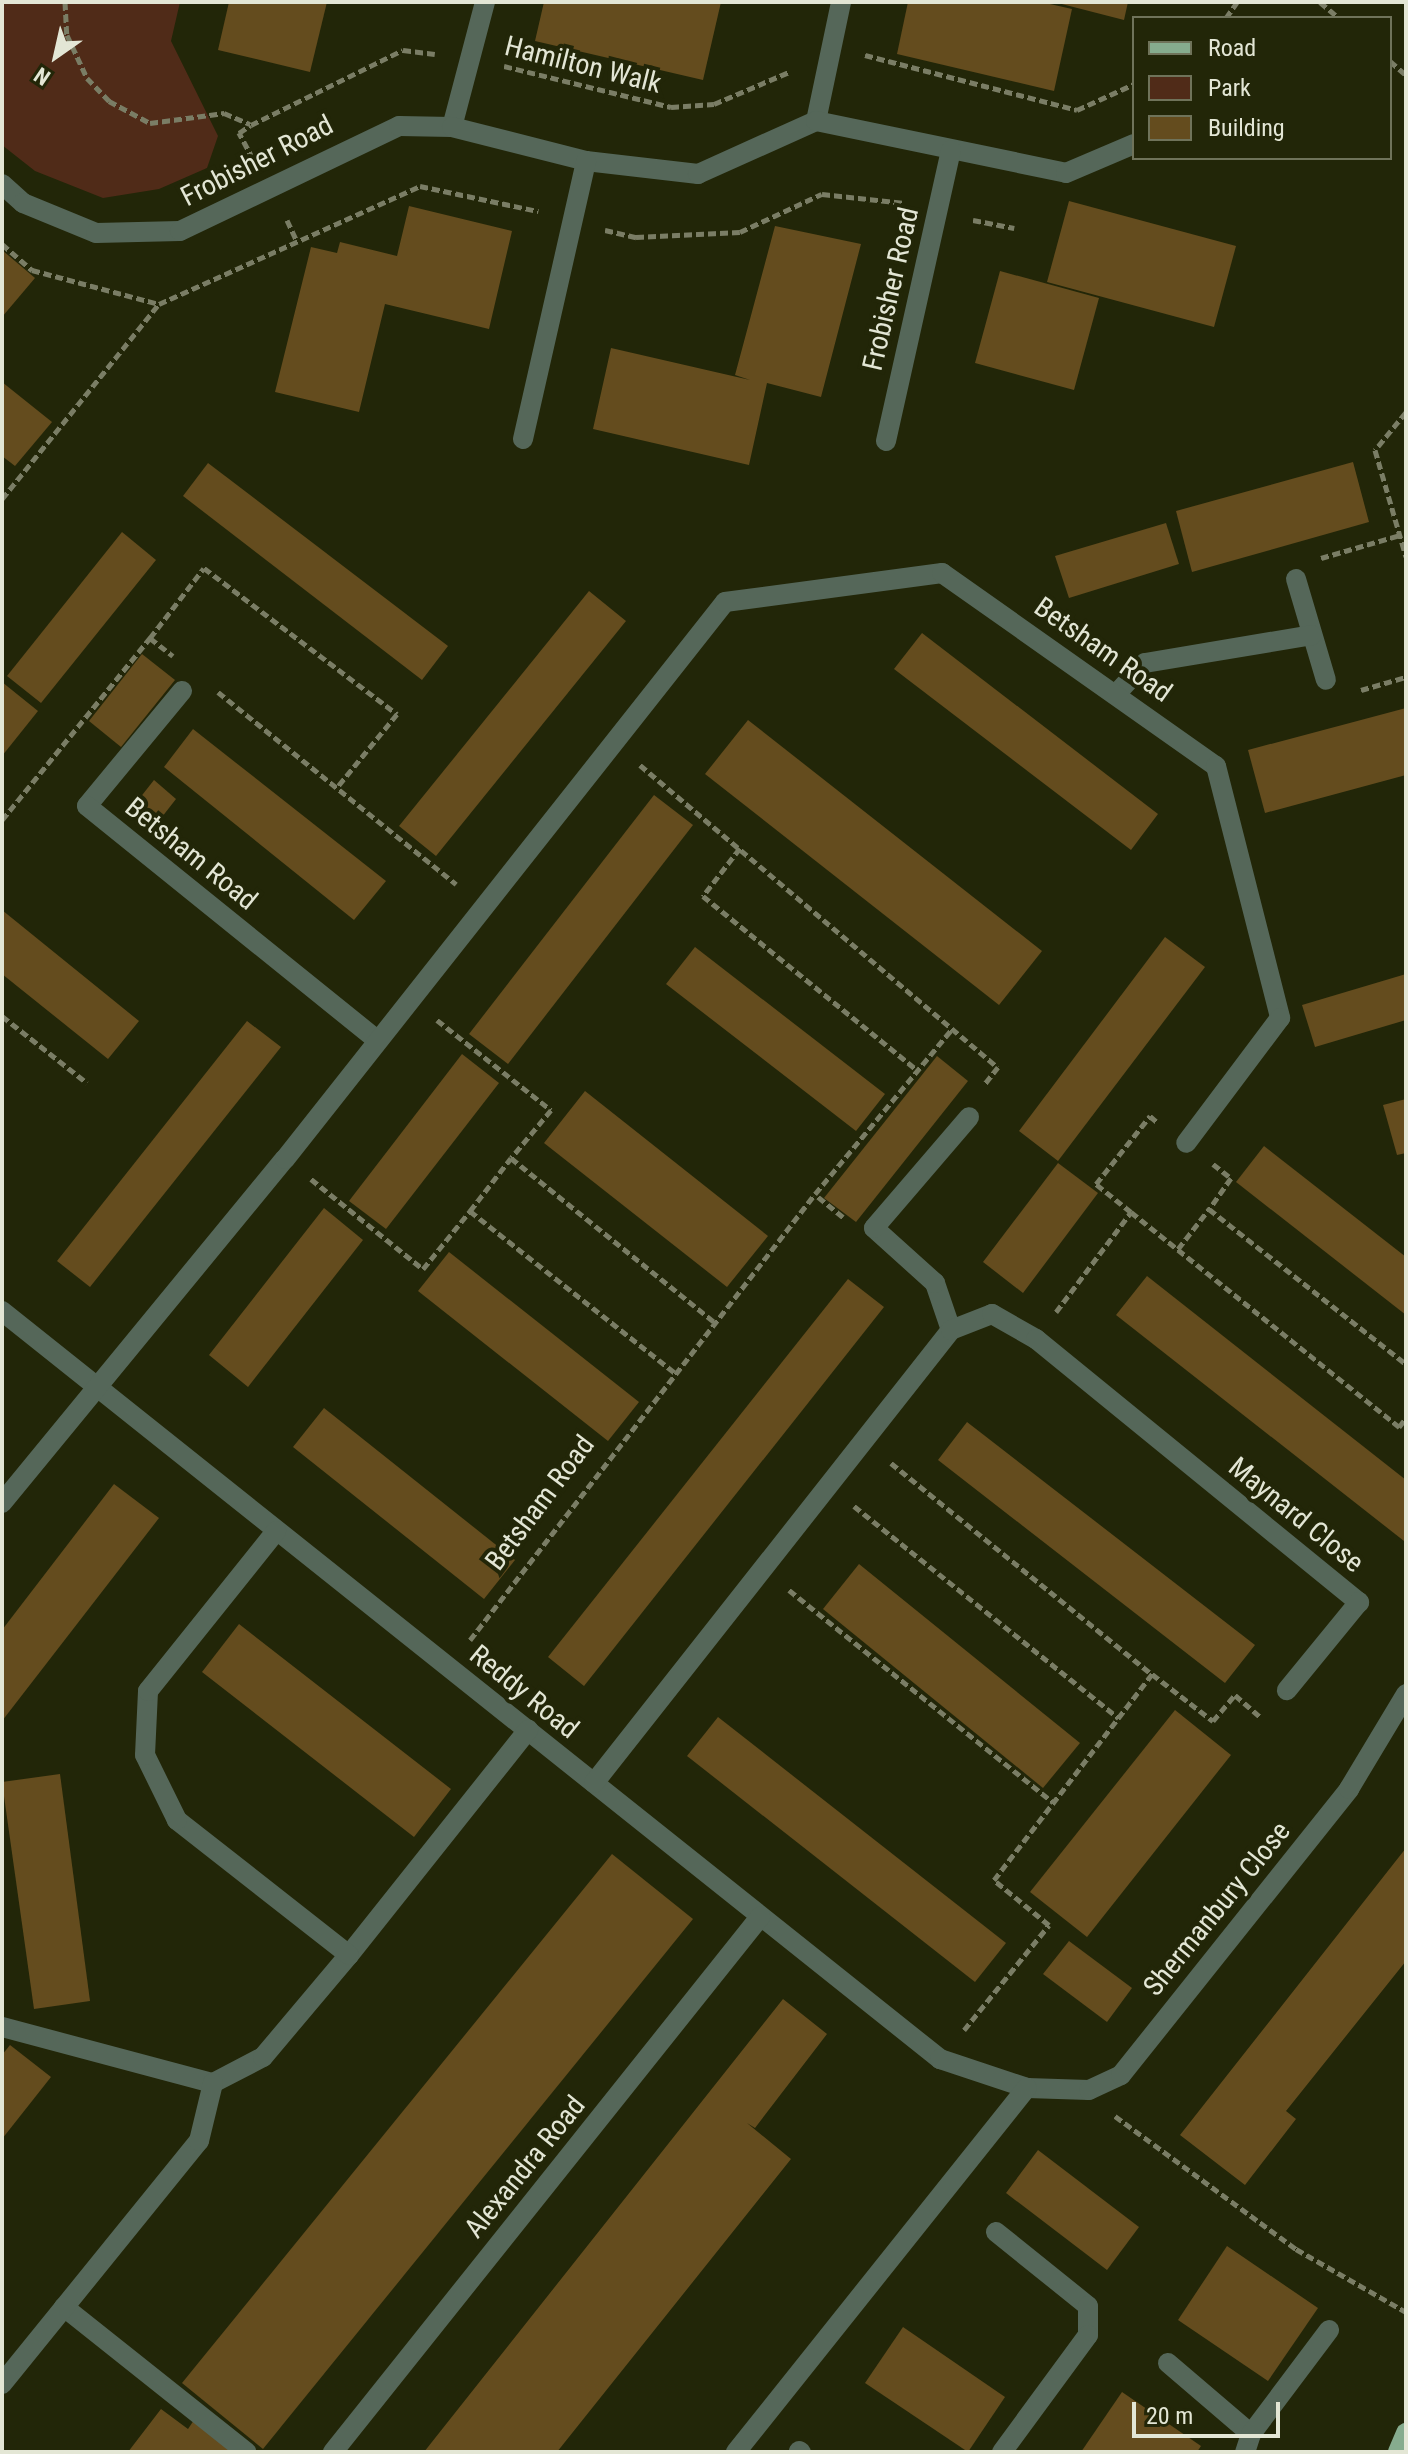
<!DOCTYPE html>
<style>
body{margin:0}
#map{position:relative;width:1408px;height:2454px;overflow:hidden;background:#222608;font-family:"Roboto Condensed",sans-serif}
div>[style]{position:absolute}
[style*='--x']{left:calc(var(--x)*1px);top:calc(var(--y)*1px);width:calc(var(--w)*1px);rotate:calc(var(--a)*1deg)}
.green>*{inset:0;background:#502b18}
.building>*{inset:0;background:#644c1e}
.path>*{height:5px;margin-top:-2.5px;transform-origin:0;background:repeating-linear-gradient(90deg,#7a7d65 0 8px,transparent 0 12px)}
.minor>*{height:20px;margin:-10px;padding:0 10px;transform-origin:10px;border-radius:10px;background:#556759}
.major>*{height:20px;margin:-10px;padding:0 10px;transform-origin:10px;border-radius:10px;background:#86ac8e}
span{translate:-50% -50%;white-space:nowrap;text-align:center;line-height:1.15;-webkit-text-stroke:8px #222608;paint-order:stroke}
.street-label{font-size:28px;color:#e3e6d5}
.frame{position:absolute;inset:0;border:4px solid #e3e6d5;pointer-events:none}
.legend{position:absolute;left:1132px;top:16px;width:260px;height:144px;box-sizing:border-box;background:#222608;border:2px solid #6f735a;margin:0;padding:10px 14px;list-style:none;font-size:24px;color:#e3e6d5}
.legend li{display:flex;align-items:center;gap:16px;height:40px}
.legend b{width:40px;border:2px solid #6f735a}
.north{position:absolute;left:16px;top:16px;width:80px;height:80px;-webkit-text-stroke:6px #222608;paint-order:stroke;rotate:214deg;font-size:22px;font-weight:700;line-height:32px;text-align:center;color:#e3e6d5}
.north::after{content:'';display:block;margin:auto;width:28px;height:36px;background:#e3e6d5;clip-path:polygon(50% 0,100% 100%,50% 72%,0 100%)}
.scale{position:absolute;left:1132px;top:2402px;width:148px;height:36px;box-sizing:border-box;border:4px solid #e3e6d5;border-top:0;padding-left:10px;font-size:24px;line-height:28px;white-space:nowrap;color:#e3e6d5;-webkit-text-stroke:6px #222608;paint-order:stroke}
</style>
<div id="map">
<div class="green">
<i style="clip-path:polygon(2px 2px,180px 2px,171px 41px,218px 136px,207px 168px,159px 189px,103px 198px,35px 171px,2px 145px)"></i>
</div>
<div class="building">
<i style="clip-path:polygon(229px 2px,327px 2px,310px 72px,218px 50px)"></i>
<i style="clip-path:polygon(544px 2px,721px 2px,703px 80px,535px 41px)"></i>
<i style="clip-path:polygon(908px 2px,1041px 2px,1072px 9px,1054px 91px,897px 54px)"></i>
<i style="clip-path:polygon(1054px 2px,1128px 2px,1124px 20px)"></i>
<i style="clip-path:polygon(1069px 201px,1236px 246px,1214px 327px,1047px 282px)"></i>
<i style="clip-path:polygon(409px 206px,512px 231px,489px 329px,385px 304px,359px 412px,275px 392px,311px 247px,337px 253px,340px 242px,397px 256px)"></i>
<i style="clip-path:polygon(775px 226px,861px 244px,821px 397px,767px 383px,749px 465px,593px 429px,611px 348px,750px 380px,735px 375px)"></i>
<i style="clip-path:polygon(2px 250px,35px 278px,2px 317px)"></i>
<i style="clip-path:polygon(1000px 271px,1099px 298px,1074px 390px,975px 363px)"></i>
<i style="clip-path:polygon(2px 382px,52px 422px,15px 466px,2px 456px)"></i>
<i style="clip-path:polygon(1353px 462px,1369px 522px,1192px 572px,1176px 511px)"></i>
<i style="clip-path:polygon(208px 463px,448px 646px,422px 680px,183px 496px)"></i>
<i style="clip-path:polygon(1166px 523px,1179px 564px,1069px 598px,1055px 556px)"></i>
<i style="clip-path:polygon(122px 532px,156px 560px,41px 703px,7px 676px)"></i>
<i style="clip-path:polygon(589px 591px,626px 621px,436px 856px,399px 826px)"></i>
<i style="clip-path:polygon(922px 633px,1158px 814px,1131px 850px,894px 669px)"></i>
<i style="clip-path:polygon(142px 654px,175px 680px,121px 747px,89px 721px)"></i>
<i style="clip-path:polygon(2px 682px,38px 711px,2px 756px)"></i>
<i style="clip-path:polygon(1406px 708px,1406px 775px,1265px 813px,1248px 750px)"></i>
<i style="clip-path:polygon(748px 720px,1042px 951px,999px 1005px,705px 774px)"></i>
<i style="clip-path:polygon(193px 729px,386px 881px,354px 920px,164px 767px)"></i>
<i style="clip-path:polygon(154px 780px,176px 799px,151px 831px,128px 813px)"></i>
<i style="clip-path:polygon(654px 795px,693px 825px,508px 1064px,469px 1034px)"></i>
<i style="clip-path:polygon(2px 910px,139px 1021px,108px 1059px,2px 974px)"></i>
<i style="clip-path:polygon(1165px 937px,1205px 967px,1058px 1161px,1019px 1131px)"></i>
<i style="clip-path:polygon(695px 947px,885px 1094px,856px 1131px,666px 984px)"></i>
<i style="clip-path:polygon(1406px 974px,1406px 1020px,1315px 1047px,1302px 1005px)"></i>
<i style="clip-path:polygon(247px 1021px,281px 1047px,90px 1287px,57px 1261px)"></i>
<i style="clip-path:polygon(462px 1054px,499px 1083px,386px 1229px,349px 1201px)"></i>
<i style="clip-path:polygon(937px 1056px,968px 1081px,856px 1222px,824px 1198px)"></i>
<i style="clip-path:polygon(585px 1091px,768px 1236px,727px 1287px,544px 1143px)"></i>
<i style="clip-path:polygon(1406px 1099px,1406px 1153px,1397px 1155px,1383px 1105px)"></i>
<i style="clip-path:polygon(1264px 1146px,1406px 1257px,1406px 1315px,1236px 1182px)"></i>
<i style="clip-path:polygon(1058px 1163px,1098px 1193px,1023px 1293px,983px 1262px)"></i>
<i style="clip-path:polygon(324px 1208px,363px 1240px,248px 1387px,209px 1355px)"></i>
<i style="clip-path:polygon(449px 1252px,639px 1402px,608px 1441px,418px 1291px)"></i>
<i style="clip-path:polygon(1147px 1276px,1406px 1480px,1404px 1541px,1116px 1315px)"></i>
<i style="clip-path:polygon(848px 1279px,884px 1307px,584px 1686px,548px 1657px)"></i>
<i style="clip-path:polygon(324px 1408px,515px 1560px,484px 1599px,293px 1447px)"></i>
<i style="clip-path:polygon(967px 1422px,1255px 1645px,1225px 1683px,938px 1460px)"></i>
<i style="clip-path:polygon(114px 1484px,159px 1518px,2px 1721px,2px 1630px)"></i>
<i style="clip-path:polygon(859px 1564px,1080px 1743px,1043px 1788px,823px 1609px)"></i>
<i style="clip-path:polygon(239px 1624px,451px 1789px,414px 1837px,202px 1672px)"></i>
<i style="clip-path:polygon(1175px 1710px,1231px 1755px,1087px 1937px,1030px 1892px)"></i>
<i style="clip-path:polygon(718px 1717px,1006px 1943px,975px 1982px,687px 1756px)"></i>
<i style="clip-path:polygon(60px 1774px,90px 2001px,34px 2009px,2px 1782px)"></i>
<i style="clip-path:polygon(1406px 1848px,1406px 1961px,1286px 2111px,1296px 2119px,1245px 2185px,1180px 2135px)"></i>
<i style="clip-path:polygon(612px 1854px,693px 1919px,263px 2449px,182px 2383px)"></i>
<i style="clip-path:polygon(1069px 1941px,1132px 1988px,1107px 2022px,1043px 1974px)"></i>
<i style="clip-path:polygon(783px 1999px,827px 2034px,755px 2128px,747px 2123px,791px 2159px,557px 2452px,424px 2452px)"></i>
<i style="clip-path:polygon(10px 2045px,51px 2077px,2px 2139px,2px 2055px)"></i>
<i style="clip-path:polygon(1038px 2150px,1139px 2227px,1107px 2270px,1006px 2193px)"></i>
<i style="clip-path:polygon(1227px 2246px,1318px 2308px,1268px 2381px,1178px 2320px)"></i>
<i style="clip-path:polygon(903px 2327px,1005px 2397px,968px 2452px,865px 2383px)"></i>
<i style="clip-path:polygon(1122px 2392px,1201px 2446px,1197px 2452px,1081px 2452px)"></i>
<i style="clip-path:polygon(161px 2409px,188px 2429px,194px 2420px,235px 2452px,128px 2452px)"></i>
</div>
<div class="path">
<i style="--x:65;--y:2;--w:33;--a:87"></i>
<i style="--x:67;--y:35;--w:47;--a:65.1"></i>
<i style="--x:87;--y:78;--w:32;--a:46"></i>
<i style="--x:109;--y:101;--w:47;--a:28.2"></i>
<i style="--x:150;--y:123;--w:75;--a:-7.7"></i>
<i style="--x:224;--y:113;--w:28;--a:23"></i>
<i style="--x:1320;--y:2;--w:25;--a:40"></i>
<i style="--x:1226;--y:18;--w:19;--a:-55"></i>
<i style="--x:865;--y:55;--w:219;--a:14.5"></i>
<i style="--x:1077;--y:110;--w:63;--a:-24.5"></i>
<i style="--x:1390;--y:61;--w:21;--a:41"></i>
<i style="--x:504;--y:66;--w:172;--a:13.8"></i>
<i style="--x:671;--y:107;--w:43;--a:-4"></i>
<i style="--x:714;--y:104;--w:82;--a:-23.1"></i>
<i style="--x:253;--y:159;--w:30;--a:-118"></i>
<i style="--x:239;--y:133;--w:14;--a:-34"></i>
<i style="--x:251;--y:125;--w:169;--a:-26.3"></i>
<i style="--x:403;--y:50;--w:32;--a:7"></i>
<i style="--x:287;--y:220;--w:23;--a:65"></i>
<i style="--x:973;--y:220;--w:42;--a:11"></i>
<i style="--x:605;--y:230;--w:32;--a:13"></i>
<i style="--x:636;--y:237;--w:104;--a:-2.8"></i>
<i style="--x:740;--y:232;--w:90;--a:-24.9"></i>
<i style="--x:822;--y:194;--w:83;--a:6.2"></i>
<i style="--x:2;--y:244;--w:40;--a:41"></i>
<i style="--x:32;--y:270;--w:131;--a:15"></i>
<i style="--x:159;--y:304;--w:286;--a:-24.3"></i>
<i style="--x:420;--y:186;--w:121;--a:12"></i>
<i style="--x:1406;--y:412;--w:49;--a:129.2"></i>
<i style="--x:1375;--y:450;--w:111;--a:73.8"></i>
<i style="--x:2;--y:499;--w:249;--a:-51.2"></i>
<i style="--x:1321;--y:558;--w:82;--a:-16.2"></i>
<i style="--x:150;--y:638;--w:88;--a:-52.4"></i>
<i style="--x:204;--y:568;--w:242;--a:37.1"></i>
<i style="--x:397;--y:714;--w:93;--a:129.3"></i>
<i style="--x:1361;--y:690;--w:47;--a:-16.1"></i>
<i style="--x:218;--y:692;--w:306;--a:38.9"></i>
<i style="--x:640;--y:765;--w:468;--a:40.2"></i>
<i style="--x:998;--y:1067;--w:23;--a:128"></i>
<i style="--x:2;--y:820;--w:235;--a:-50.9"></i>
<i style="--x:150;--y:638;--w:29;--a:38"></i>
<i style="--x:740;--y:848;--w:61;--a:127.6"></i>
<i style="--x:703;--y:896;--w:277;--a:39.1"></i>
<i style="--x:2;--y:1016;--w:108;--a:38.2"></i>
<i style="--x:437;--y:1020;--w:145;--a:38.3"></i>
<i style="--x:551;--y:1110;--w:62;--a:129.8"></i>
<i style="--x:1213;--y:1164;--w:23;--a:38"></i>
<i style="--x:1231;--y:1178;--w:38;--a:125"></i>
<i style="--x:1209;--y:1209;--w:251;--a:38.2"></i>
<i style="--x:311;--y:1179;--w:144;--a:38.8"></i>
<i style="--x:423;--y:1269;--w:75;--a:-51"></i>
<i style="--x:470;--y:1211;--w:261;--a:38.3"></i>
<i style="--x:470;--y:1211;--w:67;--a:-52.3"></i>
<i style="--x:511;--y:1158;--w:261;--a:38.9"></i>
<i style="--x:1131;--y:1212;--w:344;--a:38.7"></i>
<i style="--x:1399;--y:1427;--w:11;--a:-52"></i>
<i style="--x:843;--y:1217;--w:36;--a:-141"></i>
<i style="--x:815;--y:1194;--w:214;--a:-50.3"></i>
<i style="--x:1178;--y:1249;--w:51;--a:-52.2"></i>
<i style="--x:1056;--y:1312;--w:125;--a:-53.1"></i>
<i style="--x:1131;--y:1212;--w:45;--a:-141.3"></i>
<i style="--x:1096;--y:1184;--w:87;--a:-51.5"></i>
<i style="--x:1150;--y:1116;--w:9;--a:41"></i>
<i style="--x:891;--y:1463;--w:336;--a:39"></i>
<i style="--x:854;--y:1506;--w:339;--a:38.7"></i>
<i style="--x:789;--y:1590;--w:339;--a:38.8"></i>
<i style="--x:470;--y:1640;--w:564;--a:-52.28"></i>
<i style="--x:964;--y:2030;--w:135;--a:-51"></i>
<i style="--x:1049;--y:1925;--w:71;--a:-140.7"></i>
<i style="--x:994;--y:1880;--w:260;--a:-52.5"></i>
<i style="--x:1152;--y:1674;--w:77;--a:37.6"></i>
<i style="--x:1213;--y:1721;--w:34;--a:-50"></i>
<i style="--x:1235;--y:1695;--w:33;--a:41"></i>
<i style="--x:1115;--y:2116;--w:225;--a:36.3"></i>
<i style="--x:1296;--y:2249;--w:127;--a:29.8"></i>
</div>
<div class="minor">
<i style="--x:816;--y:121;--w:122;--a:-78.1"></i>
<i style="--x:452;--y:127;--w:129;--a:-75.2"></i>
<i style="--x:2;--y:184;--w:28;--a:42"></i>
<i style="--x:23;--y:203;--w:79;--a:22.3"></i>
<i style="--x:96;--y:233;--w:84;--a:-1.4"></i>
<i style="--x:180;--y:231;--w:243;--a:-25.6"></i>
<i style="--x:399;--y:126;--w:53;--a:1.1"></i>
<i style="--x:452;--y:127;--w:138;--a:14.2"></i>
<i style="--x:586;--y:161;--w:113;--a:6.6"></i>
<i style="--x:698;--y:174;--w:129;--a:-24.2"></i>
<i style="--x:816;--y:121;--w:255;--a:11.7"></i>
<i style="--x:1066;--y:173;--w:74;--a:-23.1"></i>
<i style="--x:523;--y:439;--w:285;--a:-77.2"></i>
<i style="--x:886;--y:441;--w:298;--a:-77.4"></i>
<i style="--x:1296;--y:579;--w:105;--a:73.5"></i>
<i style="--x:182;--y:691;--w:149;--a:129.6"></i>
<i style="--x:87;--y:806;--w:371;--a:38.9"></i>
<i style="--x:1117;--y:693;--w:41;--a:-47"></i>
<i style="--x:1145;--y:663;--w:169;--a:-9.5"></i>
<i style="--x:2;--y:1311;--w:1200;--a:38.57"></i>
<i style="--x:940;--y:2059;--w:92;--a:18.4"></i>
<i style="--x:1027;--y:2088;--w:62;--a:1.8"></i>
<i style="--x:1089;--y:2090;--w:35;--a:-25"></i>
<i style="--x:1121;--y:2075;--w:366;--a:-51.4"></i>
<i style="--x:1349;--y:1789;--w:111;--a:-59"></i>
<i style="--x:951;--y:1330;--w:50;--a:-108.8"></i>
<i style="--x:935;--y:1283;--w:82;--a:-138"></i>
<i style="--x:874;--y:1228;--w:146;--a:-49.4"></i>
<i style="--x:2;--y:1503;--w:445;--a:-50.6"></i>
<i style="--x:285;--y:1159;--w:710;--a:-51.69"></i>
<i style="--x:725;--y:602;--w:219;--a:-7.6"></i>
<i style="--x:942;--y:573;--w:335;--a:35.2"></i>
<i style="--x:1216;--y:766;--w:260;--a:75.7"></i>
<i style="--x:1280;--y:1018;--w:156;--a:126.9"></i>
<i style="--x:594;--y:1783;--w:577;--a:-51.76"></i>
<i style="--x:951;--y:1330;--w:44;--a:-21.3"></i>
<i style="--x:992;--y:1314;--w:51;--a:29.6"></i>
<i style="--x:1036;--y:1339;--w:417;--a:39.2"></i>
<i style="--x:1359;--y:1602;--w:114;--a:129.3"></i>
<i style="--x:349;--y:1955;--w:288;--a:-51.5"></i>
<i style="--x:2;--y:2027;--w:218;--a:14.9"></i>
<i style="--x:213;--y:2083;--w:56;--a:-27.5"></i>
<i style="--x:263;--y:2057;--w:133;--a:-49.9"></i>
<i style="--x:349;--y:1955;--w:219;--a:-141.9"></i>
<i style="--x:177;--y:1820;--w:72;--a:-116.2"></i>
<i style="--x:145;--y:1755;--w:64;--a:-87.3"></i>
<i style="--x:148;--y:1691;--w:205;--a:-51.3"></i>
<i style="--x:996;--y:2232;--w:118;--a:38.8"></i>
<i style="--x:1088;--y:2306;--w:29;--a:90"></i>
<i style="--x:1088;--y:2335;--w:145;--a:126.3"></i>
<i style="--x:64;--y:2307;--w:233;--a:38.5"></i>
<i style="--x:1168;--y:2363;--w:109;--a:40.5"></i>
<i style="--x:1251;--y:2434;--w:19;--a:108"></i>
<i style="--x:2;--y:2384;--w:313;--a:-51"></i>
<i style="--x:199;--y:2141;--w:60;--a:-76.4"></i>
<i style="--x:1251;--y:2434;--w:130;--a:-53.1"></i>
<i style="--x:799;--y:2451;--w:2;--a:27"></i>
<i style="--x:333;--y:2452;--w:685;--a:-51.41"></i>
<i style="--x:736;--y:2452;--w:466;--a:-51.4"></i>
</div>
<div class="major">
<i style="--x:1398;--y:2452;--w:21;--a:-67"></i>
</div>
<div class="street-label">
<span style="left:583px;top:65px;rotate:14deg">Hamilton Walk</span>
<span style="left:257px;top:161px;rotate:-27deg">Frobisher Road</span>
<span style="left:891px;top:289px;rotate:-77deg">Frobisher Road</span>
<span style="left:1103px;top:650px;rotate:35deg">Betsham Road</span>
<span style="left:191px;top:854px;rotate:39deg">Betsham Road</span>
<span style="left:540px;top:1503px;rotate:-53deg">Betsham Road</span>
<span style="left:1296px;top:1515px;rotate:39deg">Maynard Close</span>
<span style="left:524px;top:1692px;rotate:39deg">Reddy Road</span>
<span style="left:1217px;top:1909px;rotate:-51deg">Shermanbury Close</span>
<span style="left:525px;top:2167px;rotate:-51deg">Alexandra Road</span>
</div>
<div class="frame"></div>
<ul class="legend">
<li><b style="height:10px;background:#86ac8e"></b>Road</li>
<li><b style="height:22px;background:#502b18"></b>Park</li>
<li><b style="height:22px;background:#644c1e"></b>Building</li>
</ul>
<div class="north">N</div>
<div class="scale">20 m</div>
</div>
